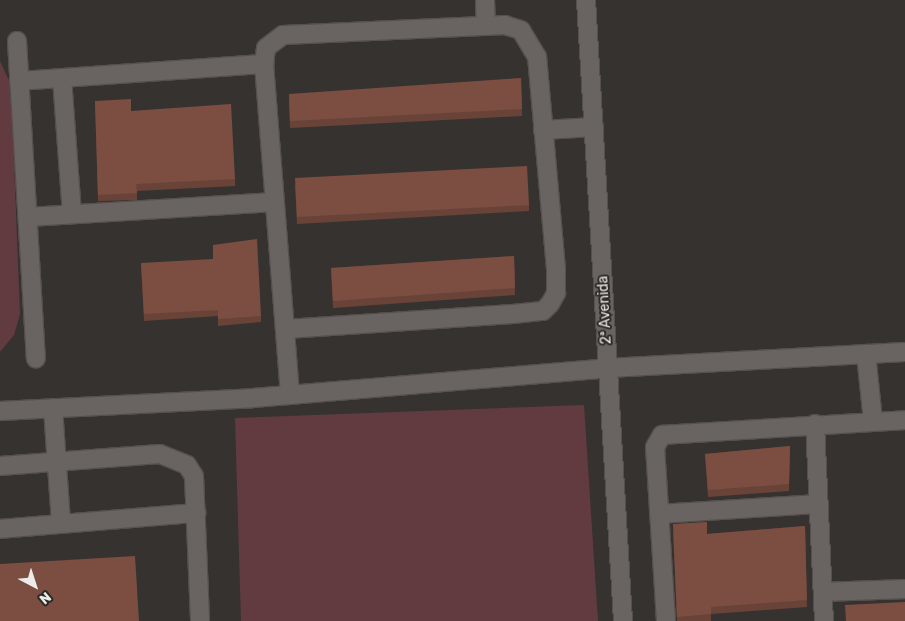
<!DOCTYPE html>
<meta charset="utf-8">
<style>
body{margin:0}
#map{position:relative;width:905px;height:621px;overflow:hidden;background:#363230;font-family:Rubik,sans-serif}
div>[style]{position:absolute}
[style*='--x']{left:calc(var(--x)*1px);top:calc(var(--y)*1px);width:calc(var(--w)*1px);rotate:calc(var(--a)*1deg)}
.green>*{inset:0;background:#613b3f}
.roads{filter:drop-shadow(1px 0 #54504e) drop-shadow(-1px 0 #54504e) drop-shadow(0 1px #54504e) drop-shadow(0 -1px #54504e)}
.minor>*{height:18px;margin:-9px;padding:0 9px;transform-origin:9px;border-radius:9px;background:#696461}
.wall>*{inset:0;background:#6a4338}
.building>*{inset:0;background:#7b4e41}
span{translate:-50% -50%;white-space:nowrap;text-align:center;line-height:1.15;-webkit-text-stroke:4px #2c2926;paint-order:stroke}
.street-label{font-size:14px;color:#edebe9}
.north{position:absolute;left:10px;top:561px;width:50px;height:50px;-webkit-text-stroke:4px #2c2926;paint-order:stroke;rotate:140deg;font-size:14px;font-weight:700;line-height:20px;text-align:center;color:#edebe9}
.north::after{content:'';display:block;margin:auto;width:18px;height:22px;background:#edebe9;clip-path:polygon(50% 0,100% 100%,50% 72%,0 100%)}
</style>
<div id="map">
<div class="green">
<i style="clip-path:polygon(0 61px,11px 85px,20px 314px,14px 335px,0 352px)"></i>
<i style="clip-path:polygon(584px 405px,598px 621px,241px 621px,235px 418px)"></i>
</div>
<div class="roads">
<div class="minor">
<i style="--x:485;--y:0;--w:26;--a:88"></i>
<i style="--x:586;--y:0;--w:622;--a:86.59"></i>
<i style="--x:17;--y:41;--w:318;--a:86.6"></i>
<i style="--x:62;--y:78;--w:136;--a:85.8"></i>
<i style="--x:19;--y:81;--w:246;--a:-4"></i>
<i style="--x:543;--y:130;--w:51;--a:-3.4"></i>
<i style="--x:29;--y:217;--w:246;--a:-3.5"></i>
<i style="--x:286;--y:329;--w:227;--a:-3.8"></i>
<i style="--x:513;--y:314;--w:30;--a:-6"></i>
<i style="--x:543;--y:311;--w:10;--a:-45"></i>
<i style="--x:550;--y:304;--w:13;--a:-61"></i>
<i style="--x:556;--y:293;--w:24;--a:-90"></i>
<i style="--x:556;--y:269;--w:213;--a:-95.1"></i>
<i style="--x:537;--y:57;--w:31;--a:-121"></i>
<i style="--x:521;--y:30;--w:17;--a:-163"></i>
<i style="--x:505;--y:25;--w:222;--a:177.4"></i>
<i style="--x:283;--y:35;--w:21;--a:143"></i>
<i style="--x:266;--y:48;--w:16;--a:97"></i>
<i style="--x:264;--y:64;--w:332;--a:85.5"></i>
<i style="--x:866;--y:354;--w:67;--a:84"></i>
<i style="--x:53;--y:408;--w:115;--a:86"></i>
<i style="--x:0;--y:411;--w:253;--a:-2.9"></i>
<i style="--x:253;--y:398;--w:356;--a:-4.8"></i>
<i style="--x:608;--y:368;--w:297;--a:-3.1"></i>
<i style="--x:815;--y:424;--w:197;--a:87.4"></i>
<i style="--x:0;--y:466;--w:160;--a:-4.3"></i>
<i style="--x:160;--y:454;--w:29;--a:22"></i>
<i style="--x:187;--y:465;--w:13;--a:58"></i>
<i style="--x:194;--y:476;--w:145;--a:87.6"></i>
<i style="--x:659;--y:514;--w:160;--a:-3.6"></i>
<i style="--x:0;--y:529;--w:197;--a:-4.7"></i>
<i style="--x:823;--y:592;--w:82;--a:-2.1"></i>
<i style="--x:666;--y:621;--w:174;--a:-93.6"></i>
<i style="--x:655;--y:447;--w:14;--a:-60"></i>
<i style="--x:662;--y:435;--w:243;--a:-3.5"></i>
</div>
</div>
<div class="wall">
<i style="clip-path:polygon(521px 78px,522px 116px,290px 128px,289px 100px)"></i>
<i style="clip-path:polygon(95px 101px,235px 179px,235px 186px,137px 191px,137px 200px,98px 201px)"></i>
<i style="clip-path:polygon(295px 185px,529px 205px,529px 211px,297px 224px)"></i>
<i style="clip-path:polygon(514px 256px,515px 295px,333px 308px,331px 268px)"></i>
<i style="clip-path:polygon(141px 263px,261px 316px,261px 322px,218px 326px,218px 316px,144px 321px)"></i>
<i style="clip-path:polygon(790px 446px,789px 491px,708px 497px,705px 454px)"></i>
<i style="clip-path:polygon(805px 526px,807px 607px,711px 614px,711px 621px,677px 621px,673px 531px,707px 534px)"></i>
</div>
<div class="building">
<i style="clip-path:polygon(521px 78px,522px 109px,290px 121px,289px 94px)"></i>
<i style="clip-path:polygon(131px 99px,131px 111px,231px 104px,235px 179px,136px 184px,137px 193px,98px 195px,95px 101px)"></i>
<i style="clip-path:polygon(527px 166px,529px 205px,297px 217px,295px 178px)"></i>
<i style="clip-path:polygon(257px 239px,261px 316px,218px 319px,218px 310px,144px 314px,141px 263px,213px 259px,213px 245px)"></i>
<i style="clip-path:polygon(514px 256px,515px 288px,333px 301px,331px 268px)"></i>
<i style="clip-path:polygon(790px 446px,789px 484px,708px 490px,705px 454px)"></i>
<i style="clip-path:polygon(707px 522px,707px 534px,805px 526px,807px 600px,711px 607px,711px 614px,677px 617px,673px 524px)"></i>
<i style="clip-path:polygon(135px 556px,139px 621px,0 621px,0 564px)"></i>
<i style="clip-path:polygon(905px 602px,905px 621px,846px 621px,845px 605px)"></i>
</div>
<div class="street-label">
<span style="left:605px;top:310px;rotate:-93deg">2ª Avenida</span>
</div>
<div class="north">N</div>
</div>
